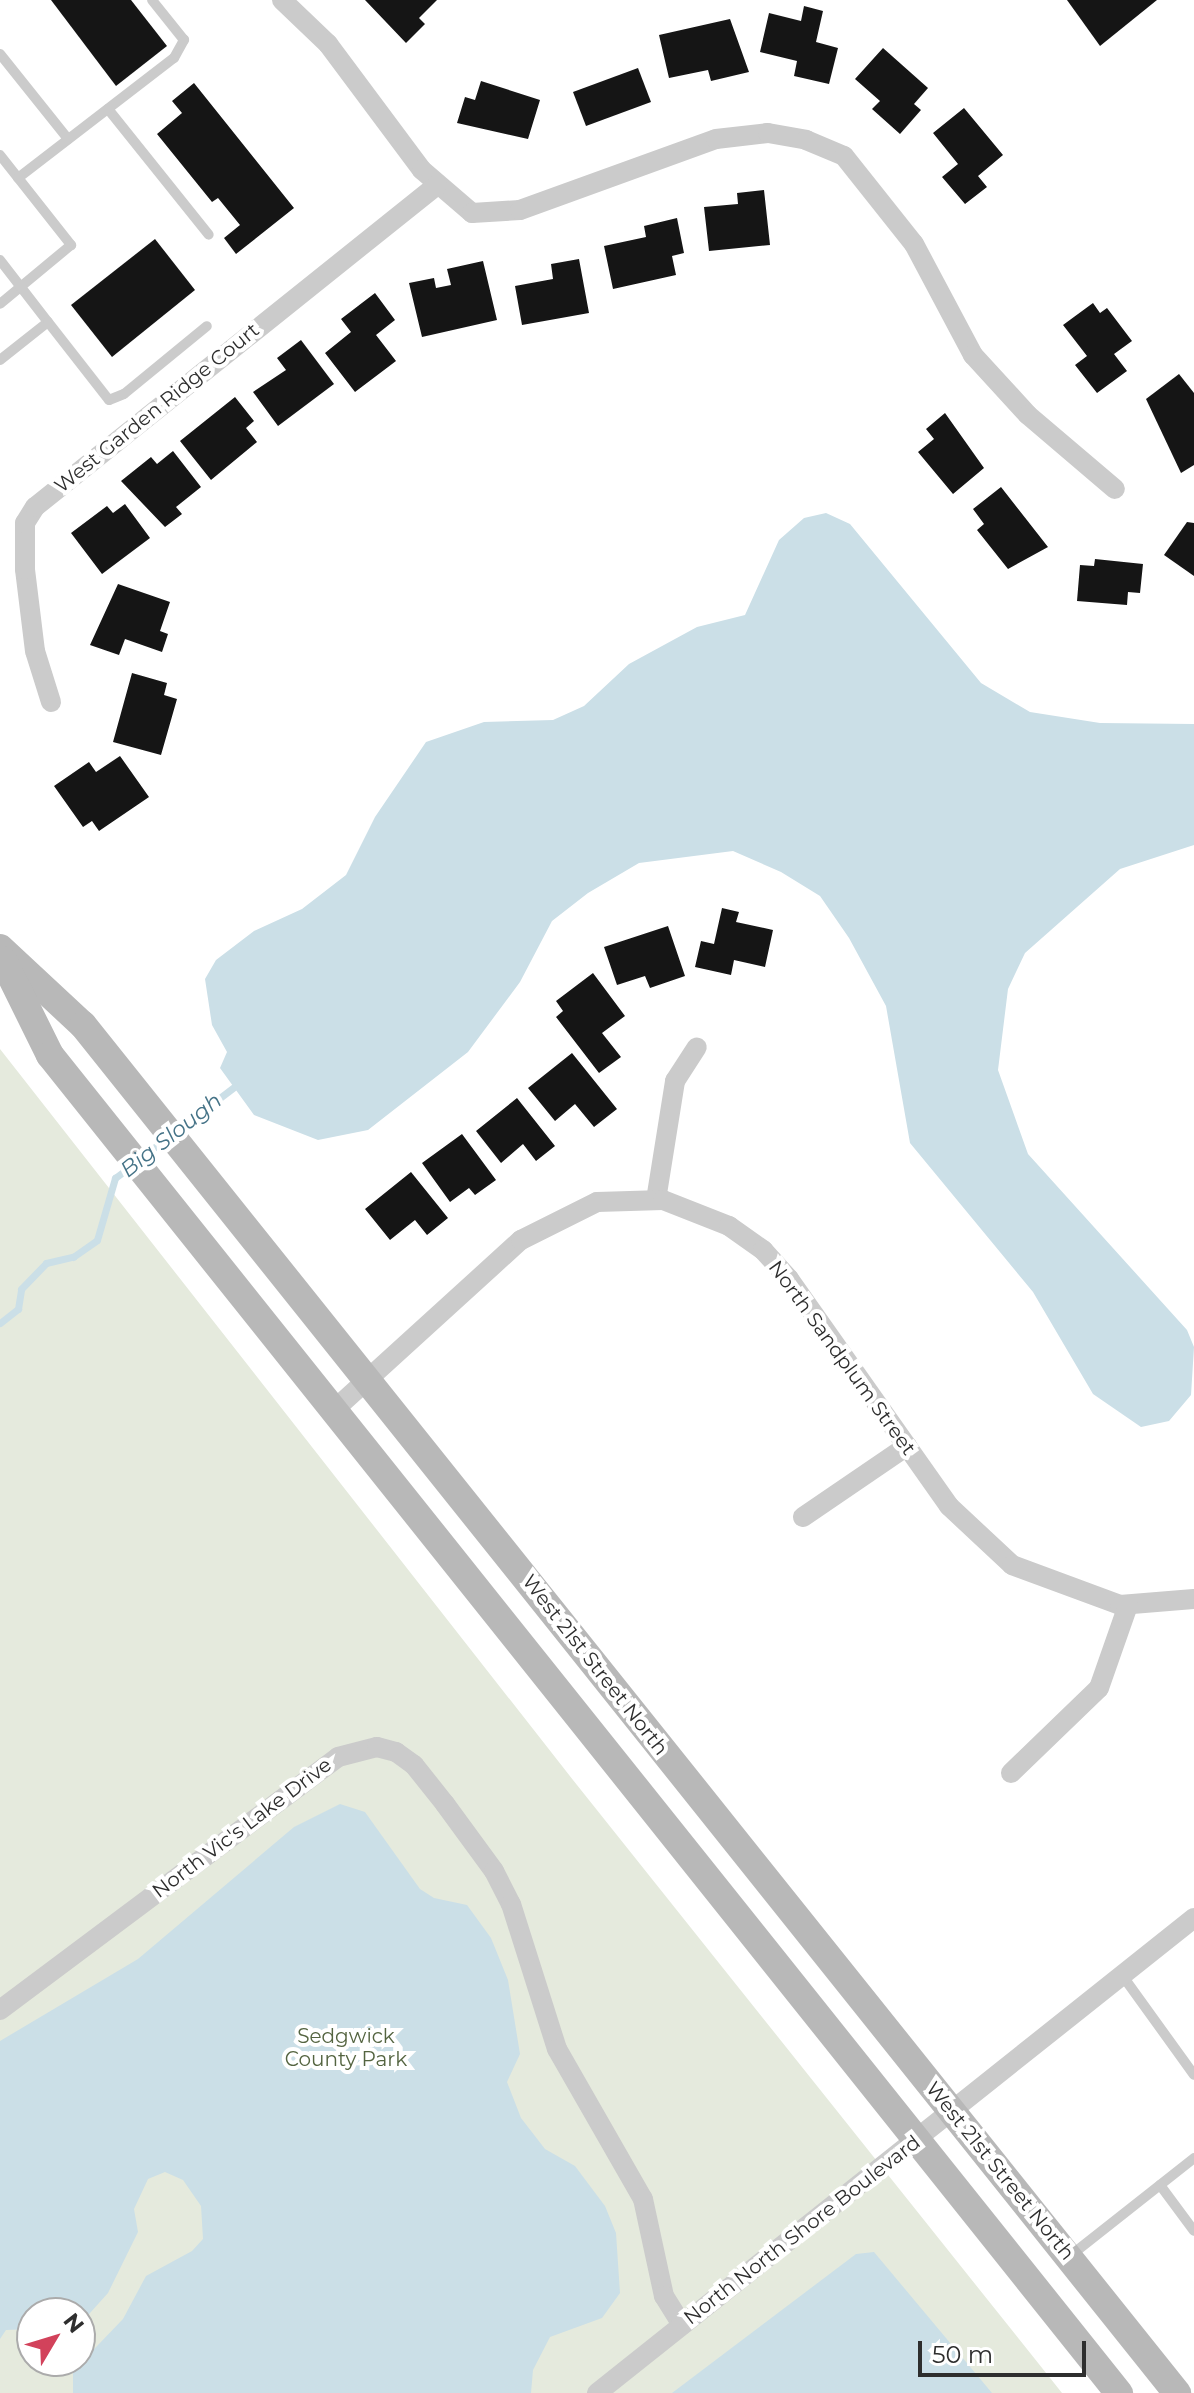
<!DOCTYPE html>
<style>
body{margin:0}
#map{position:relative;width:1194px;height:2393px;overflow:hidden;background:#fff;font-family:Montserrat,sans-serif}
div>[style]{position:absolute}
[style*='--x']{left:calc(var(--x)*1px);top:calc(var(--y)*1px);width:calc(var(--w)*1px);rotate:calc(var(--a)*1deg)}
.green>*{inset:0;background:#e5eadd}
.water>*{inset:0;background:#cbdfe7}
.stream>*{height:7px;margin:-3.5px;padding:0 3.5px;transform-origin:3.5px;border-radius:3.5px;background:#cbdfe7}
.building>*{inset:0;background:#151515}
.lane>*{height:10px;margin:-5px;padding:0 5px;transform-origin:5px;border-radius:5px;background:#cbcbcb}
.street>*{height:20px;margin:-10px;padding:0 10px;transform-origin:10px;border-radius:10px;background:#cbcbcb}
.secondary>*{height:28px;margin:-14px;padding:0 14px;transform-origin:14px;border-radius:14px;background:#b8b8b8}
span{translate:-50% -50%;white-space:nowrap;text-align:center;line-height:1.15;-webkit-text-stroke:8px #fff;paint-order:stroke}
.street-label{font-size:20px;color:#2e2e2e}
.park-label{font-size:20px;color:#546440}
.water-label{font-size:22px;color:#457387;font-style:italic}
.north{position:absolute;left:16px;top:2297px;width:80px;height:80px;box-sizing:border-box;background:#fff;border:2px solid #ababab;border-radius:50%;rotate:52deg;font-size:22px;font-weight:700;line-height:32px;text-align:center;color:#2e2e2e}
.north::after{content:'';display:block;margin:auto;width:28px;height:36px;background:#d2425b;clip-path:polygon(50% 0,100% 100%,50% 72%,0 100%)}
.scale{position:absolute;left:918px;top:2341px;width:168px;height:36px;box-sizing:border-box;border:4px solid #2e2e2e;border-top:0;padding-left:10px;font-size:24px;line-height:28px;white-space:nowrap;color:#2e2e2e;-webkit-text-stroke:6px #fff;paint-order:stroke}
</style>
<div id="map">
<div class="green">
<i style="clip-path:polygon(evenodd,0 1049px,573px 1780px,1062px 2393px,0 2393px,0 1049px,32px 2313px,80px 2313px,80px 2361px,32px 2361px,32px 2313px)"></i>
</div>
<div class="water">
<i style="clip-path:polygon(826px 513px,850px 524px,981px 683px,1030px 712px,1100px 723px,1194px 724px,1194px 845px,1120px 869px,1025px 953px,1008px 989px,998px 1070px,1028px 1154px,1187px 1330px,1194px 1347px,1191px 1395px,1169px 1421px,1141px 1427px,1093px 1394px,1033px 1292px,910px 1143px,886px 1006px,849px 938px,820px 896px,781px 872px,733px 851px,639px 863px,588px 893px,552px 921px,520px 982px,468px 1052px,368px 1130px,318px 1140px,254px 1115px,220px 1068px,227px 1052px,212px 1025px,205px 979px,216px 960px,254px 931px,302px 909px,346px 875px,375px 817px,426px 742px,484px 722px,553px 720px,584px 706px,629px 664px,697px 627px,745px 615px,779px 540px,804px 518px)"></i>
<i style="clip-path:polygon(340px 1804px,365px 1812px,420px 1889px,434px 1898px,467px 1905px,491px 1938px,508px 1980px,520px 2054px,507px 2082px,521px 2118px,545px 2149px,575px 2166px,605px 2206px,616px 2233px,620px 2293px,602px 2318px,550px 2337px,533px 2370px,531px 2393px,73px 2393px,73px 2371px,123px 2319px,146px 2276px,192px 2251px,203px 2239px,201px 2206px,183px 2180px,165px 2172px,148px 2179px,134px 2209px,138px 2232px,108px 2293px,81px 2323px,80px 2313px,32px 2313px,32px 2329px,6px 2330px,0 2339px,0 2041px,138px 1959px,294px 1827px)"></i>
<i style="clip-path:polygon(874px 2252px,992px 2393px,672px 2393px,856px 2254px)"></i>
</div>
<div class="stream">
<i style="--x:175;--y:1132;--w:74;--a:-37.3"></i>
<i style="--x:140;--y:1159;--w:32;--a:-39"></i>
<i style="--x:0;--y:1323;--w:23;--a:-38"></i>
<i style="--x:18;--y:1309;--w:20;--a:-81"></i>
<i style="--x:21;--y:1289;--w:36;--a:-46"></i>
<i style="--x:46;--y:1263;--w:28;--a:-13"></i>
<i style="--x:73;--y:1257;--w:29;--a:-35"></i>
<i style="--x:97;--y:1240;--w:65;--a:-73.8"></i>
<i style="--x:115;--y:1178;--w:20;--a:-37"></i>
</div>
<div class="building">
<i style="clip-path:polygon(51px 0,131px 0,167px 46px,116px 86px)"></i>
<i style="clip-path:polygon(365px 0,437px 0,419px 18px,425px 24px,406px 43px)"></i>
<i style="clip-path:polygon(1067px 0,1157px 0,1100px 46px)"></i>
<i style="clip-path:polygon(804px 6px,823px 11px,816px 42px,838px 48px,829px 84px,794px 76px,797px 61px,760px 52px,769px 13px,801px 21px)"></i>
<i style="clip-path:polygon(730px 19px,749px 72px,711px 81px,708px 70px,669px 78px,659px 35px)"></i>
<i style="clip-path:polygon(883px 48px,928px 88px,914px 104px,921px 110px,900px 134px,872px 109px,880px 101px,855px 79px)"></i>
<i style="clip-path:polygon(638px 68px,651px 102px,586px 126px,573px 92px)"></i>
<i style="clip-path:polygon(481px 81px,540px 100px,528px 139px,457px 123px,465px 97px,475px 100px)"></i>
<i style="clip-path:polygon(194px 83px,294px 208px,236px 254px,224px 238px,240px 225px,218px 198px,212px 202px,157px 134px,182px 113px,172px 101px)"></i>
<i style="clip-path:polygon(964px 108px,1003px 155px,978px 176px,987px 187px,965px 204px,942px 177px,958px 164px,933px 133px)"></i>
<i style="clip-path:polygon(764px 190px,770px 245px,709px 251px,704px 207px,738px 204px,737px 193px)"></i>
<i style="clip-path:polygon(677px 218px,684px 253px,672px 256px,676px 275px,613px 289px,604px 246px,646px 237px,644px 226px)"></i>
<i style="clip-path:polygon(155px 239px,195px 290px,112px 357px,71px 305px)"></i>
<i style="clip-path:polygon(579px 259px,589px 313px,522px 325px,515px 286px,553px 279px,551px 264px)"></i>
<i style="clip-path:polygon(483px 261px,497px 320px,422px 337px,409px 283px,434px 278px,436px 288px,451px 285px,447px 269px)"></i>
<i style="clip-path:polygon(375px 293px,395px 320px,376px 335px,396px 361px,355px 392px,325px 353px,351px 332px,341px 319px)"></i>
<i style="clip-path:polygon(1093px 303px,1100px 313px,1107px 308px,1132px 341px,1114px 354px,1127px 371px,1097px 393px,1075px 365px,1087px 356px,1063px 325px)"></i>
<i style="clip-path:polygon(301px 340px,334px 384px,278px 426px,253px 392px,286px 370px,277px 358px)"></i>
<i style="clip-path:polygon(1179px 374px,1194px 393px,1194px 465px,1181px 473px,1146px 399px)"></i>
<i style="clip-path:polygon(235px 397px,254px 421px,246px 428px,257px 442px,211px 480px,180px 441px)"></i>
<i style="clip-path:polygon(945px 413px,984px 468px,953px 494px,918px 452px,934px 439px,926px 429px)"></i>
<i style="clip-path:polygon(173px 451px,201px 487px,176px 507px,182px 514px,165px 527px,121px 481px,151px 457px,157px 464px)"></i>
<i style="clip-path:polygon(1001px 487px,1048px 547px,1008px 569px,977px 530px,984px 524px,973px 509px)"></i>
<i style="clip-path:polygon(125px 504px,150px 538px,102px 574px,71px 533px,107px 506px,113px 513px)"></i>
<i style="clip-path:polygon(1187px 522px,1194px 523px,1194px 576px,1164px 555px)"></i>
<i style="clip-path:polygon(1095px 559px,1143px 564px,1140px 593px,1128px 592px,1127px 605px,1077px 601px,1080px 565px,1094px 566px)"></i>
<i style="clip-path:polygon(118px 584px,170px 602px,160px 631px,168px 634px,162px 652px,125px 639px,119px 655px,90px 645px)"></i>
<i style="clip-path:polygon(132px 673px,167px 683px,164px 695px,177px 699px,161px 755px,113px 742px)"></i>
<i style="clip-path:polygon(120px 756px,149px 797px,99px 831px,92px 821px,83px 827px,54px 786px,89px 762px,96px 772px)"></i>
<i style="clip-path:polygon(722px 908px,739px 912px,736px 922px,773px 930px,765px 967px,734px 960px,731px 975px,695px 967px,701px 941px,714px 944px)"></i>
<i style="clip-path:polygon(668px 926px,685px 976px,650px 988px,645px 976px,617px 985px,604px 947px)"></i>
<i style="clip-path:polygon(593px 973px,625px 1016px,602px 1033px,621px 1057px,599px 1073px,556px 1017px,563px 1011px,556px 1001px)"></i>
<i style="clip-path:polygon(572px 1053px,617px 1109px,594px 1127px,575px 1104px,555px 1121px,528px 1088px)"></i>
<i style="clip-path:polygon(517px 1098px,555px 1146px,536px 1161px,523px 1144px,501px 1163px,476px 1131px)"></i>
<i style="clip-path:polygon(462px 1134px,496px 1180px,475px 1195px,469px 1188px,450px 1202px,422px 1163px)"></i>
<i style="clip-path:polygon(411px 1172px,448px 1218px,427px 1235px,415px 1220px,390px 1240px,365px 1209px)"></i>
</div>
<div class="lane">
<i style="--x:0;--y:54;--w:109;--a:51.3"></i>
<i style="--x:108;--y:109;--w:161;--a:51.3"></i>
<i style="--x:0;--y:155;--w:115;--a:51.7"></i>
<i style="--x:71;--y:245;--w:92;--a:140.3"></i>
<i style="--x:18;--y:178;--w:197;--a:-37.6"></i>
<i style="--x:174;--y:58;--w:21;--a:-61"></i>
<i style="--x:184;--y:40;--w:51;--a:-128.7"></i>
<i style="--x:0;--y:260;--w:78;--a:52.3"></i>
<i style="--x:0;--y:360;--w:61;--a:-38.4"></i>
<i style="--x:48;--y:322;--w:99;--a:52"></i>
<i style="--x:109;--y:400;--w:16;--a:-22"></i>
<i style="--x:124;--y:394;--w:107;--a:-39.3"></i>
<i style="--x:1122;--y:1975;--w:123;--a:54.2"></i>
<i style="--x:1160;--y:2185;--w:57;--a:53.5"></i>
<i style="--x:1070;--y:2256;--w:158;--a:-38.3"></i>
</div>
<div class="street">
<i style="--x:282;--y:0;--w:64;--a:43.7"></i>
<i style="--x:328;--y:44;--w:157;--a:53.3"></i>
<i style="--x:422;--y:170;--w:66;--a:40.7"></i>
<i style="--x:472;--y:213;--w:48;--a:-3.6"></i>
<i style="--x:520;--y:210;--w:208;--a:-19.9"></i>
<i style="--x:716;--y:139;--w:52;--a:-6.6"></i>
<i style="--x:768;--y:133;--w:39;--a:10"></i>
<i style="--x:806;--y:140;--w:41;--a:22.8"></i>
<i style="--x:844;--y:156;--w:112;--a:51.5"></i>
<i style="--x:914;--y:244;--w:126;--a:62"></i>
<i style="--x:973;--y:355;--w:81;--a:47.5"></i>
<i style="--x:1028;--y:415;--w:114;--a:40.4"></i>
<i style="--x:51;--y:702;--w:53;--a:-107.4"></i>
<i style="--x:35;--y:651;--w:83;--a:-97"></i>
<i style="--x:25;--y:569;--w:46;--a:-90"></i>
<i style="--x:25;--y:523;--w:19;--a:-58"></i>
<i style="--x:35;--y:507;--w:515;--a:-38.69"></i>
<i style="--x:656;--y:1200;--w:121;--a:-80.9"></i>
<i style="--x:675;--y:1081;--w:40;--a:-57.1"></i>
<i style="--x:334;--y:1410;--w:253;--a:-42.3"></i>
<i style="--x:521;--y:1240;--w:85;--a:-26.6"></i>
<i style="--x:597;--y:1202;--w:66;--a:-1.7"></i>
<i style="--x:663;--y:1200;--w:71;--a:21.5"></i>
<i style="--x:729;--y:1226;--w:42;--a:35.2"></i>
<i style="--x:763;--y:1250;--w:39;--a:48"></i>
<i style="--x:789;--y:1279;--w:278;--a:54.8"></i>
<i style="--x:949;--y:1506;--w:86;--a:43.1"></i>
<i style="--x:1012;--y:1565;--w:115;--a:20.3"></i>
<i style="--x:1120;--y:1605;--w:74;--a:-4.6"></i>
<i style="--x:803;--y:1517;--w:126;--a:-34.3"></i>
<i style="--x:1011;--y:1773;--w:122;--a:-44"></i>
<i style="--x:1099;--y:1688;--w:88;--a:-70.7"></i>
<i style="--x:0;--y:2010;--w:422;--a:-36.8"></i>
<i style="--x:338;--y:1757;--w:40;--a:-14.4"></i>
<i style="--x:377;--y:1747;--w:20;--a:15"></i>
<i style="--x:396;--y:1752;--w:22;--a:36"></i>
<i style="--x:414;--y:1765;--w:50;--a:51.5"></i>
<i style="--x:445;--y:1804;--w:83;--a:53.8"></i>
<i style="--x:494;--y:1871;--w:37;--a:63"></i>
<i style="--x:511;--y:1904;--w:152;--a:72.4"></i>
<i style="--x:557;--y:2049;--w:173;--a:60.2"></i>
<i style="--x:643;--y:2199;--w:99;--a:77.8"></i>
<i style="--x:664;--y:2296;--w:34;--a:58"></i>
<i style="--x:597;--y:2393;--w:763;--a:-38.51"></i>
</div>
<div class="secondary">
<i style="--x:0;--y:948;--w:113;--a:42.9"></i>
<i style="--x:83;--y:1025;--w:1752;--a:51.35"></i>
<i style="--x:3;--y:960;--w:106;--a:63.7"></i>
<i style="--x:50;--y:1055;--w:1713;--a:51.38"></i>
</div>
<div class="street-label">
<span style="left:157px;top:408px;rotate:-39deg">West Garden Ridge Court</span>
<span style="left:842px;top:1358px;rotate:54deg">North Sandplum Street</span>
<span style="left:595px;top:1665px;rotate:52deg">West 21st Street North</span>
<span style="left:242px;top:1828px;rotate:-37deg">North Vic's Lake Drive</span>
<span style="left:1000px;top:2171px;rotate:51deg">West 21st Street North</span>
<span style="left:802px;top:2230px;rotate:-38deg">North North Shore Boulevard</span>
</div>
<div class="park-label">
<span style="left:346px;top:2048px">Sedgwick<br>County Park</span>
</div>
<div class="water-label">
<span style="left:171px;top:1135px;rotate:-38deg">Big Slough</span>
</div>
<div class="north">N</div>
<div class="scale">50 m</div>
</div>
